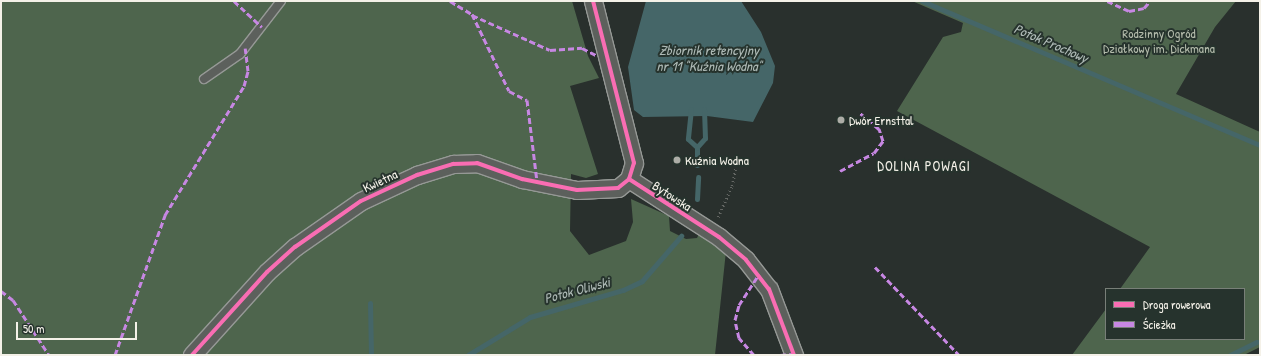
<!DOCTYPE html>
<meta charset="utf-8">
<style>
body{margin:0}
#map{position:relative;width:1261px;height:356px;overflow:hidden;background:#29302d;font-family:"Patrick Hand",sans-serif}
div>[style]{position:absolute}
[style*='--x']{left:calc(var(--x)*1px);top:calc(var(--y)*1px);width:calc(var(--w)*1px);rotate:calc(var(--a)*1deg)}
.green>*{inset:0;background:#4e654d}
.water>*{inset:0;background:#456668}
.stream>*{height:5px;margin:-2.5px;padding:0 2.5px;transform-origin:2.5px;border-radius:2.5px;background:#456668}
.path>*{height:2.5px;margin-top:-1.25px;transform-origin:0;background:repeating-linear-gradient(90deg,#646764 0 1px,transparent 0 4px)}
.roads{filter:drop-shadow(1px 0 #969996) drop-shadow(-1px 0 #969996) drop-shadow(0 1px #969996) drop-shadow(0 -1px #969996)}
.lane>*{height:8px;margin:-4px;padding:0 4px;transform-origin:4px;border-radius:4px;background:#5c605c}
.street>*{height:17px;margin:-8.5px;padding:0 8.5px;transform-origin:8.5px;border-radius:8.5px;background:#5c605c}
.quiet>*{height:3px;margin-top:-1.5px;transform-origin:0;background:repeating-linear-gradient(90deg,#c787e3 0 6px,transparent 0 9px)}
.cycleway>*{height:4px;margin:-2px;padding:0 2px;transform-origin:2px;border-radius:2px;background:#f96db3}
.dots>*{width:11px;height:11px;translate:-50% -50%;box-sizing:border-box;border:2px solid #26332d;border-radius:50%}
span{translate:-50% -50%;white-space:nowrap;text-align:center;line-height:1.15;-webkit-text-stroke:4px #26332d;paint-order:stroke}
.park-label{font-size:13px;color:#b4bcac}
.poi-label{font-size:13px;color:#f4f1e8}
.left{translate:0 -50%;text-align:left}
.street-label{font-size:13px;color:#f4f1e8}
.water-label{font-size:14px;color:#afbbb7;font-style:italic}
.neighbourhood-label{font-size:14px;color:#f4f1e8;letter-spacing:1px}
.frame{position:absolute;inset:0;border:2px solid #f4f1e8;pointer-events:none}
.legend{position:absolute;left:1105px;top:288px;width:140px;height:52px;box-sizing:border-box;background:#26332d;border:1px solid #787f78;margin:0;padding:5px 7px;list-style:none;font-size:12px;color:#f4f1e8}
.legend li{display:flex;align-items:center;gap:8px;height:20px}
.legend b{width:20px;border:1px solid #787f78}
.scale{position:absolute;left:16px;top:322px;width:121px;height:18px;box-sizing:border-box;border:2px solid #f4f1e8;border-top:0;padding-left:5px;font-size:12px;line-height:14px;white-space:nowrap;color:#f4f1e8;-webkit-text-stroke:3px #26332d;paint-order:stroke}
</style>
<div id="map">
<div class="green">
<i style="clip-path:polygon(1px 1px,572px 1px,588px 56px,599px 78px,570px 86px,598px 174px,586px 178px,571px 174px,570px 231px,589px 255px,626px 241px,633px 222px,631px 199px,669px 216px,670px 231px,686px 239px,697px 238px,699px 234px,726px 251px,715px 355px,1px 355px)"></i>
<i style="clip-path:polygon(912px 1px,1236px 1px,1215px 27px,1176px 94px,1260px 132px,1260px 347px,1244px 355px,1072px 355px,1106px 309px,1106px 339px,1244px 339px,1244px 289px,1120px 289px,1150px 247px,897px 111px,943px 37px,961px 32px,963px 23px)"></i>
</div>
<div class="water">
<i style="clip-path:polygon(646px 1px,741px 1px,761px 32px,775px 66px,773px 83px,753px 122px,707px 116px,643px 117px,634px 110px,628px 67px)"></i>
</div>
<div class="stream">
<i style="--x:922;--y:1;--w:367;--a:23.1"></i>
<i style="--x:691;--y:109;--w:30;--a:96"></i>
<i style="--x:688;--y:139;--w:12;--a:42"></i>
<i style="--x:697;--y:165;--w:18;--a:-90"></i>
<i style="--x:697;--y:147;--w:12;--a:-48"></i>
<i style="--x:705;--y:138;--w:29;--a:-92"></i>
<i style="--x:697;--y:199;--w:22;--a:-87"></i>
<i style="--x:370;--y:303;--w:52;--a:88.9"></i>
<i style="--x:468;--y:355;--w:73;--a:-31.5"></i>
<i style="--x:530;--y:317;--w:97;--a:-16.2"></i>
<i style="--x:623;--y:290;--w:21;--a:-25"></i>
<i style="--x:642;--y:281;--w:60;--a:-49.1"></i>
<i style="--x:1230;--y:355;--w:30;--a:-26"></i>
</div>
<div class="path">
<i style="--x:718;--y:217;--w:34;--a:-66"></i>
<i style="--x:732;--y:186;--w:26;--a:-79"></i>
</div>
<div class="roads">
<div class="lane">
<i style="--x:204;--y:79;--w:44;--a:-34.8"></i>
<i style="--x:240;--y:54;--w:67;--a:-52.3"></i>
</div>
<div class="street">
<i style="--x:629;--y:179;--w:107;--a:32.8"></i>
<i style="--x:719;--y:237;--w:35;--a:40"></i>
<i style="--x:746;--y:260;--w:37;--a:52"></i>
<i style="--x:769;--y:289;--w:71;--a:69.3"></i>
<i style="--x:192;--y:355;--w:112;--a:-47.9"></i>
<i style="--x:267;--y:272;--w:38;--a:-42"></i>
<i style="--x:295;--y:247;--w:80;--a:-34.9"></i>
<i style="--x:361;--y:201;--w:62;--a:-24.9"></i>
<i style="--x:417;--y:175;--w:38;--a:-17"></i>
<i style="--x:453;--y:164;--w:24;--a:-2"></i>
<i style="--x:477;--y:163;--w:48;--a:19.6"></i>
<i style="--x:522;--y:179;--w:56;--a:11.3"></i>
<i style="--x:577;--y:190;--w:41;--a:-2.8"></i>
<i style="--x:618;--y:188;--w:14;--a:-39"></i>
<i style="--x:629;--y:179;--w:17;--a:-73"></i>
<i style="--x:634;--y:163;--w:167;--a:-104.2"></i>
</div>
</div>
<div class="quiet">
<i style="--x:234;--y:1;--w:38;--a:43"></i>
<i style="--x:450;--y:1;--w:26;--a:31"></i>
<i style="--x:472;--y:14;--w:85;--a:64.3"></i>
<i style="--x:509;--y:91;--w:20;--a:27"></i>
<i style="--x:527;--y:100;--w:83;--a:83"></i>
<i style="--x:1107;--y:1;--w:24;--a:24"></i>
<i style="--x:1129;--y:11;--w:15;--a:-11"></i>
<i style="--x:1144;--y:8;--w:9;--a:-49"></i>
<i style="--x:472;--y:15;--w:85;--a:24.2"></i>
<i style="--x:550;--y:50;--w:32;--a:-4"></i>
<i style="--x:582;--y:48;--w:18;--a:27"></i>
<i style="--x:840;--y:171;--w:38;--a:-28"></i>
<i style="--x:874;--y:153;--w:15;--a:-53"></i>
<i style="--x:883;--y:141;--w:13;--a:-108"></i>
<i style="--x:879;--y:129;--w:25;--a:-140"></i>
<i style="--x:875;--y:267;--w:122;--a:46.3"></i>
<i style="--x:1;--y:291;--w:15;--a:37"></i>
<i style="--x:13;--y:300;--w:66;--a:56.8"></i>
<i style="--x:115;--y:355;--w:149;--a:-70.3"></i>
<i style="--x:165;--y:215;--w:151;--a:-58.5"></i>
<i style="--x:244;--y:86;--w:16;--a:-75"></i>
<i style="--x:248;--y:71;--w:23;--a:-97"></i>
<i style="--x:754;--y:355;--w:23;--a:-131"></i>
<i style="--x:739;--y:338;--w:18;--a:-103"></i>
<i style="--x:735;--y:320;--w:16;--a:-75"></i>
<i style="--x:739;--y:305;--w:37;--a:-57"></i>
<i style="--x:780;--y:355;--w:13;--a:-4"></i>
</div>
<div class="cycleway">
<i style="--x:629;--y:179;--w:107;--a:32.8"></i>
<i style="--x:719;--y:237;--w:35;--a:40"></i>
<i style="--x:746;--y:260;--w:37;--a:52"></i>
<i style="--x:769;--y:289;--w:71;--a:69.3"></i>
<i style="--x:192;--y:355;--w:112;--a:-47.9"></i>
<i style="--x:267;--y:272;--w:38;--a:-42"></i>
<i style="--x:295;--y:247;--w:80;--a:-34.9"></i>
<i style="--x:361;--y:201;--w:62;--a:-24.9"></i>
<i style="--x:417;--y:175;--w:38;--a:-17"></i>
<i style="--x:453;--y:164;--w:24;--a:-2"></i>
<i style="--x:477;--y:163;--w:48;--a:19.6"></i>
<i style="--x:522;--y:179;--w:56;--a:11.3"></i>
<i style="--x:577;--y:190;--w:41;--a:-2.8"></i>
<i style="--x:618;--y:188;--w:14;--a:-39"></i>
<i style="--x:629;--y:179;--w:17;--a:-73"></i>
<i style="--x:634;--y:163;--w:167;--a:-104.2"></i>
</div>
<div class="dots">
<i style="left:841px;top:120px;background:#adada7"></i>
<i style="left:677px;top:160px;background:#adada7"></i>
</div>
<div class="park-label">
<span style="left:1159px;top:41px">Rodzinny Ogród<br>Działkowy im. Dickmana</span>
</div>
<div class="poi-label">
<span class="left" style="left:849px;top:120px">Dwór Ernsttal</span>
<span class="left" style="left:685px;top:160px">Kuźnia Wodna</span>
</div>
<div class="street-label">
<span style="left:380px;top:181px;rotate:-25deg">Kwietna</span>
<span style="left:672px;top:196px;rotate:33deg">Bytowska</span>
</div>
<div class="water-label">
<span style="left:1051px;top:43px;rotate:23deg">Potok Prochowy</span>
<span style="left:709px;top:58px">Zbiornik retencyjny<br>nr 11 "Kuźnia Wodna"</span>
<span style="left:577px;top:290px;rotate:-15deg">Potok Oliwski</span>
</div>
<div class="neighbourhood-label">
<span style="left:924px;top:166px">DOLINA POWAGI</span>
</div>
<div class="frame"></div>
<ul class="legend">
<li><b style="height:5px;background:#f96db3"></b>Droga rowerowa</li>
<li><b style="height:5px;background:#c787e3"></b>Ścieżka</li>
</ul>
<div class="scale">50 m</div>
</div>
